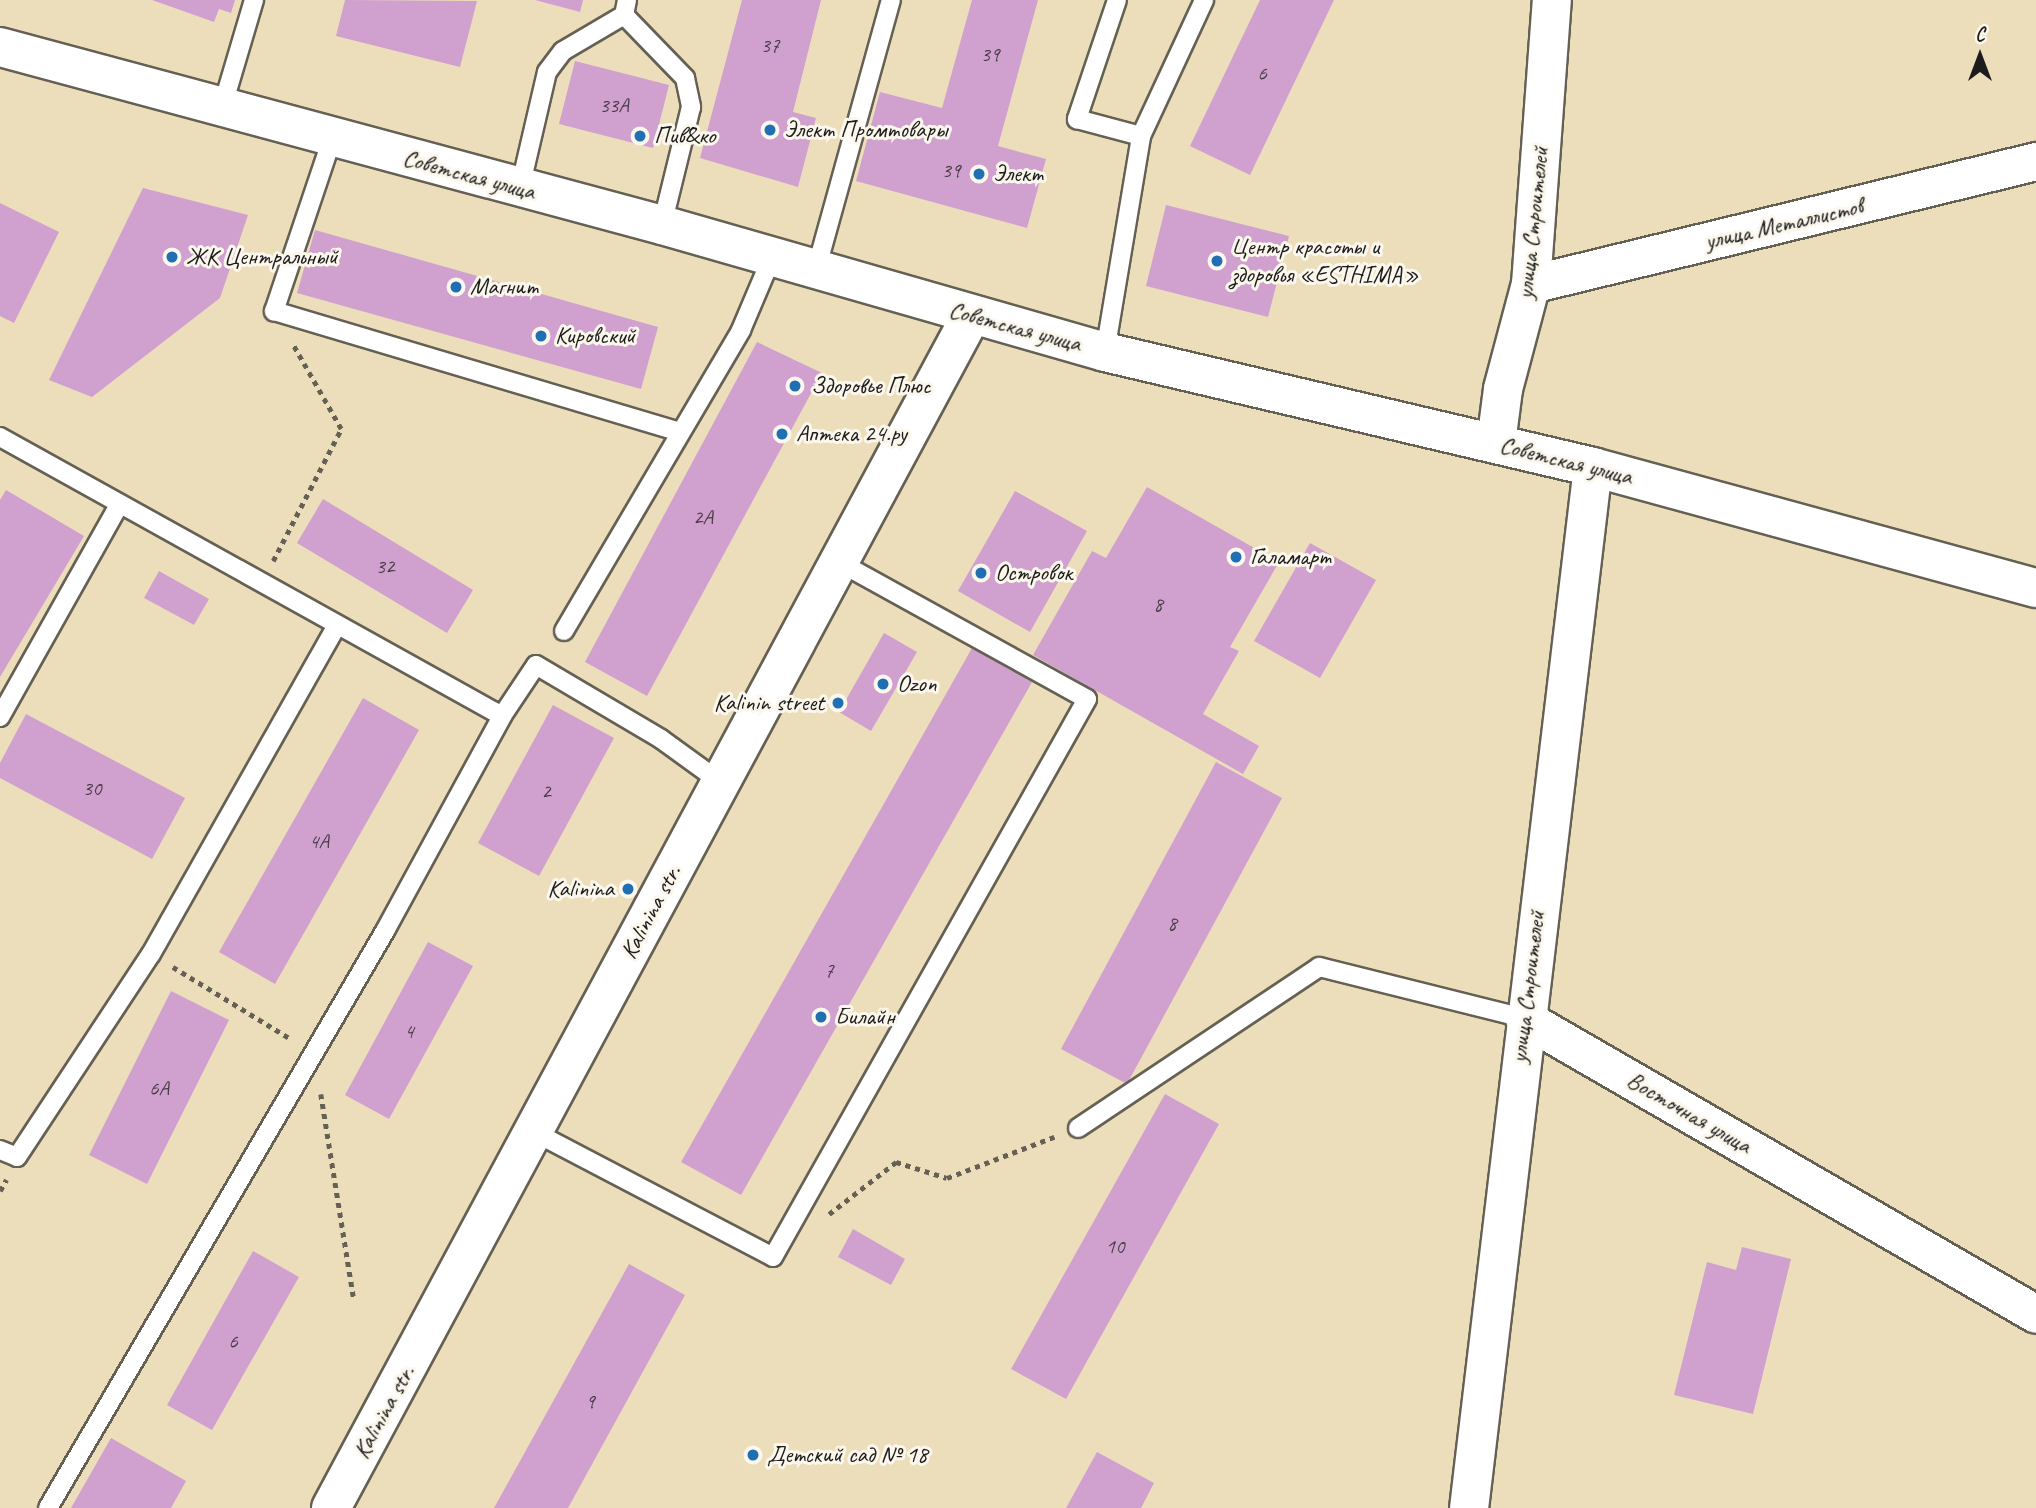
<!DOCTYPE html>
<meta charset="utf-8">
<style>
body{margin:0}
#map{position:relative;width:2036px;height:1508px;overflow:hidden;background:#eddebb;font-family:Caveat,sans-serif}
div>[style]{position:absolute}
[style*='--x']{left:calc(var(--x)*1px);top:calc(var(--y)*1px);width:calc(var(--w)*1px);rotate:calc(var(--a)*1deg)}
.building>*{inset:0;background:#d0a0cf}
.path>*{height:4.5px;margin-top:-2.25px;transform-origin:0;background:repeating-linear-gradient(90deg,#656054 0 5px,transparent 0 10px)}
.roads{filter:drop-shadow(2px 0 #656054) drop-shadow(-2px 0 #656054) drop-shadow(0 2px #656054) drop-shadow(0 -2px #656054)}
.lane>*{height:18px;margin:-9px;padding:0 9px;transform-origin:9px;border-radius:9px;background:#fff}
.street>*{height:37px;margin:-18.5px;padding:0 18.5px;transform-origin:18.5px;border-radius:18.5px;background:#fff}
.secondary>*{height:38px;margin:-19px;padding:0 19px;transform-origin:19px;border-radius:19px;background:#fff}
.primary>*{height:38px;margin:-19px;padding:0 19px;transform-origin:19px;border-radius:19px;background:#fff}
.dots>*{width:19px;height:19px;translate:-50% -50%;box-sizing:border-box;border:4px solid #fbf7ec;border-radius:50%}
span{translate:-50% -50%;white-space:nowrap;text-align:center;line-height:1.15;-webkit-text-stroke:6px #fbf7ec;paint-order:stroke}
.number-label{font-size:21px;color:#493d49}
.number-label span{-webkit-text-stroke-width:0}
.poi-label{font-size:24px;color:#1c1c1c}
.left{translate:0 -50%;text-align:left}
.right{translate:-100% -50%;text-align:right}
.street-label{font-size:24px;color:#1c1c1c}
.north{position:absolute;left:1945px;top:21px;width:70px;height:70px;-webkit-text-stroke:5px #fbf7ec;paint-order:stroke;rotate:0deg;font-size:19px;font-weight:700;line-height:28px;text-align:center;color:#1c1c1c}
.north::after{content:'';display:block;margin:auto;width:24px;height:32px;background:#1c1c1c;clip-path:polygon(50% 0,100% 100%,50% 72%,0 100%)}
</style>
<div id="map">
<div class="building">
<i style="clip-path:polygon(152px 0,235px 0,231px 13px,219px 9px,214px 22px)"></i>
<i style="clip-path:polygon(345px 0,477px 1px,460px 67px,336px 36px)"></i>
<i style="clip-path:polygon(535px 0,583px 0,580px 12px)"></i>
<i style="clip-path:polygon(742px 0,821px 0,793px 112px,816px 118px,798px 187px,700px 158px)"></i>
<i style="clip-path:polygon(972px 0,1038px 0,998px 146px,1046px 159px,1027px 228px,856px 181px,880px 92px,942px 108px)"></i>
<i style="clip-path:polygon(1260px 0,1334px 0,1250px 175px,1190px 146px)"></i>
<i style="clip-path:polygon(575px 61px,669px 85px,653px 148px,559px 124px)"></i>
<i style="clip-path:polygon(143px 188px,248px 215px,220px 298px,92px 397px,49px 380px)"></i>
<i style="clip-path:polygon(0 203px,59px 232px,14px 323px,0 316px)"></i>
<i style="clip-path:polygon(1166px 205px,1289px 236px,1268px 317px,1146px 286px)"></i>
<i style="clip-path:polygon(315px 230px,658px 327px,641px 389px,297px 293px)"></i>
<i style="clip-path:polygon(757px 342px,822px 373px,647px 696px,585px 662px)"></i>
<i style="clip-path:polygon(1147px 487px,1279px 562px,1230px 647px,1239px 651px,1203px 714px,1259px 746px,1243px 774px,1033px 655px,1092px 551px,1106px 558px)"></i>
<i style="clip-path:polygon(6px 490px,84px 536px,0 677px,0 500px)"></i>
<i style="clip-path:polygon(1015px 491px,1087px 531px,1030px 632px,958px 591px)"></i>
<i style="clip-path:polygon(323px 499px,473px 590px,447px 633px,297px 543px)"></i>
<i style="clip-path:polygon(1310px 543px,1376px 580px,1320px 678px,1254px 641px)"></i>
<i style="clip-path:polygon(159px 571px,209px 599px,194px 625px,144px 598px)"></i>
<i style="clip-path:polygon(884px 633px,917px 652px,871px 731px,839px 712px)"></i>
<i style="clip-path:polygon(972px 648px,1032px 682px,741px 1195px,681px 1162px)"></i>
<i style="clip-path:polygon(363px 698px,419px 730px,275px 984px,219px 952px)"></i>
<i style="clip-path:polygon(553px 705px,614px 738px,539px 876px,478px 843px)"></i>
<i style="clip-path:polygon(26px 714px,185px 798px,152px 859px,0 778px,0 763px)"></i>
<i style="clip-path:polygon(1216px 762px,1282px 798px,1127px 1084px,1061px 1049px)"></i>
<i style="clip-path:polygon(428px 942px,473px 966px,389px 1119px,345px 1095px)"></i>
<i style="clip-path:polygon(171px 991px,229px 1020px,147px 1184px,89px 1155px)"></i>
<i style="clip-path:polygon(1165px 1094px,1219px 1124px,1066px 1399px,1011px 1369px)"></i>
<i style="clip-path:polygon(853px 1229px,905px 1259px,891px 1285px,838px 1257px)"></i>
<i style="clip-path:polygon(1742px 1247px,1791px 1259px,1753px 1414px,1674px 1395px,1707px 1262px,1736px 1270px)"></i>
<i style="clip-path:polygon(253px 1251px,299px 1277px,212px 1430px,167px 1405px)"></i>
<i style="clip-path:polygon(629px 1264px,685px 1295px,568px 1508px,494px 1508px)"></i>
<i style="clip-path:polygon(111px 1438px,186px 1481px,171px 1508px,71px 1508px)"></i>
<i style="clip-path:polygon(1097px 1452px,1154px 1483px,1141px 1508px,1066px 1508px)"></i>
</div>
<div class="path">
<i style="--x:273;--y:561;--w:148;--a:-62.7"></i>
<i style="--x:341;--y:429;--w:99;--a:-119.7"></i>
<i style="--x:173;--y:967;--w:138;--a:31.4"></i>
<i style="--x:321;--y:1094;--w:208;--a:80.9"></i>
<i style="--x:0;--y:1191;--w:13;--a:-61"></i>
<i style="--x:829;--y:1214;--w:85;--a:-37.8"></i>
<i style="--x:896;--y:1162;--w:53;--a:17.4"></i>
<i style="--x:947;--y:1178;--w:115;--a:-21"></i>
</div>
<div class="roads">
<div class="lane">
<i style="--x:627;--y:0;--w:15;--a:101"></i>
<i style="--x:624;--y:15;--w:88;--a:45.9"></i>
<i style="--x:685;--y:78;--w:30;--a:78"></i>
<i style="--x:691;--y:107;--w:122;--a:103.8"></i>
<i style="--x:1117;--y:0;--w:126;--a:108.6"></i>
<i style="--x:1077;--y:119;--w:66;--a:14.9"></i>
<i style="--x:222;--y:108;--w:113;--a:-73.5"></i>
<i style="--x:332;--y:139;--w:182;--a:108.6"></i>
<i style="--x:274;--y:311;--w:423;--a:16.6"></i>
<i style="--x:520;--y:188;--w:119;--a:-76.9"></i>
<i style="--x:547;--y:72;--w:26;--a:-53"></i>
<i style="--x:563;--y:51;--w:71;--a:-30.5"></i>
<i style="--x:816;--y:270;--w:280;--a:-74.5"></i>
<i style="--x:1105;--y:352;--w:219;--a:-80.5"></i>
<i style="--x:1141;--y:136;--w:150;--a:-65.1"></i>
<i style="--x:0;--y:437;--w:574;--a:29.06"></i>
<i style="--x:502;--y:716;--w:61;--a:-56.3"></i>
<i style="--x:536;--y:665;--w:145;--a:30.6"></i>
<i style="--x:661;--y:739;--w:72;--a:35.9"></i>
<i style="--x:564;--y:631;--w:349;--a:-59.5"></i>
<i style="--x:741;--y:330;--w:79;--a:-67"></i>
<i style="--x:0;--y:717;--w:243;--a:-60.7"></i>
<i style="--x:1078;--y:1128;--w:290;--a:-33.7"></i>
<i style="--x:1319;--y:967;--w:211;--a:14"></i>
<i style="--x:536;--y:1133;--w:267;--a:27.6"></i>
<i style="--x:773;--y:1257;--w:640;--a:-60.63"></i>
<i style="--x:1087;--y:699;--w:281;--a:-151.1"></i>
<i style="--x:0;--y:1150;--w:18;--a:22"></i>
<i style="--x:17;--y:1157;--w:243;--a:-56.6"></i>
<i style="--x:151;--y:954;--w:378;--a:-60.5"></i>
<i style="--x:48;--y:1508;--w:668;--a:-59.71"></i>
<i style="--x:385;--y:931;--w:245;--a:-61.4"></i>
</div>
<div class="street">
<i style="--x:1531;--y:284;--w:520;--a:-13.69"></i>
<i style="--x:1524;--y:1018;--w:591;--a:30.03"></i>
</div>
<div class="secondary">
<i style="--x:0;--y:47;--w:686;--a:15.05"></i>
<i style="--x:662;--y:225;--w:461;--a:16"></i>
<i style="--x:1105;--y:352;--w:501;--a:13.26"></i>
<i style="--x:1593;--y:467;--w:1048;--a:96.79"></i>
<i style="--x:1496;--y:443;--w:54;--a:-82.6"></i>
<i style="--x:1503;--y:389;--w:109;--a:-75.1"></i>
<i style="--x:1531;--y:284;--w:285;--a:-85.8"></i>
<i style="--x:331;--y:1508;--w:1353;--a:-61.77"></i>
</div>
<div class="primary">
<i style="--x:1593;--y:467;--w:459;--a:15.3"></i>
</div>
</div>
<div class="dots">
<i style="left:770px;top:130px;background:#1f6fb2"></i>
<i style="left:640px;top:136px;background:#1f6fb2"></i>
<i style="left:979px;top:174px;background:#1f6fb2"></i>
<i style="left:172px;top:257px;background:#1f6fb2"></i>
<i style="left:1217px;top:261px;background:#1f6fb2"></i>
<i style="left:456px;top:287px;background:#1f6fb2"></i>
<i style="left:541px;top:336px;background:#1f6fb2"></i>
<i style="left:795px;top:386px;background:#1f6fb2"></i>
<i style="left:782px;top:434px;background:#1f6fb2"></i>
<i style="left:1236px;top:557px;background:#1f6fb2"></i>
<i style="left:981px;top:573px;background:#1f6fb2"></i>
<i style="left:883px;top:684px;background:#1f6fb2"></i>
<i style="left:838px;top:703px;background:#1f6fb2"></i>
<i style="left:628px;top:889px;background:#1f6fb2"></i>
<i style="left:821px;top:1017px;background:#1f6fb2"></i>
<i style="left:753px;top:1455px;background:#1f6fb2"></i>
</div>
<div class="number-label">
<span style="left:770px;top:45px">37</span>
<span style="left:990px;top:54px">39</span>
<span style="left:1262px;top:73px">6</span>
<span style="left:614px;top:105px">33А</span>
<span style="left:951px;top:170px">39</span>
<span style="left:703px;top:517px">2А</span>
<span style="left:385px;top:566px">32</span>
<span style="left:1158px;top:604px">8</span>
<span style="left:92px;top:788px">30</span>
<span style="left:546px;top:791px">2</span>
<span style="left:319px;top:841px">4А</span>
<span style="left:1172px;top:923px">8</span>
<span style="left:829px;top:970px">7</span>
<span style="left:409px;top:1031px">4</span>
<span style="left:159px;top:1088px">6А</span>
<span style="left:1115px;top:1246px">10</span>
<span style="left:233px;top:1341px">6</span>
<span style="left:590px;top:1401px">9</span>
</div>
<div class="poi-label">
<span class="left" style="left:784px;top:130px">Элект Промтовары</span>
<span class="left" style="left:654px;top:136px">Пив&amp;ко</span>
<span class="left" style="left:993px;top:174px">Элект</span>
<span class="left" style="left:1231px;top:261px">Центр красоты и<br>здоровья «ESTHIMA»</span>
<span class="left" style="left:186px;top:257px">ЖК Центральный</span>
<span class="left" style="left:470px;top:287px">Магнит</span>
<span class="left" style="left:555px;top:336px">Кировский</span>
<span class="left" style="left:811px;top:386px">Здоровье Плюс</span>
<span class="left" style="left:796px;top:434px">Аптека 24.ру</span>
<span class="left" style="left:1250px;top:557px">Галамарт</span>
<span class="left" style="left:995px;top:573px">Островок</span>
<span class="left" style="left:897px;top:684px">Ozon</span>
<span class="right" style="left:824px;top:703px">Kalinin street</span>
<span class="right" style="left:614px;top:889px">Kalinina</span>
<span class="left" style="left:835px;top:1017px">Билайн</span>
<span class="left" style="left:767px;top:1455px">Детский сад № 18</span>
</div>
<div class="street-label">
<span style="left:469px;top:175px;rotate:15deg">Советская улица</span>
<span style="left:1533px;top:223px;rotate:-84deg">улица Строителей</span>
<span style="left:1784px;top:224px;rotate:-13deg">улица Металлистов</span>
<span style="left:1015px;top:327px;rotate:15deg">Советская улица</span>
<span style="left:1566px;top:461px;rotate:14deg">Советская улица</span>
<span style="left:651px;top:912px;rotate:-62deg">Kalinina str.</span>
<span style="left:1528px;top:987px;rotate:-83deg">улица Строителей</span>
<span style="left:1689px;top:1113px;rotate:30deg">Восточная улица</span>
<span style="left:384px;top:1412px;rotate:-61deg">Kalinina str.</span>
</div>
<div class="north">С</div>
</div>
